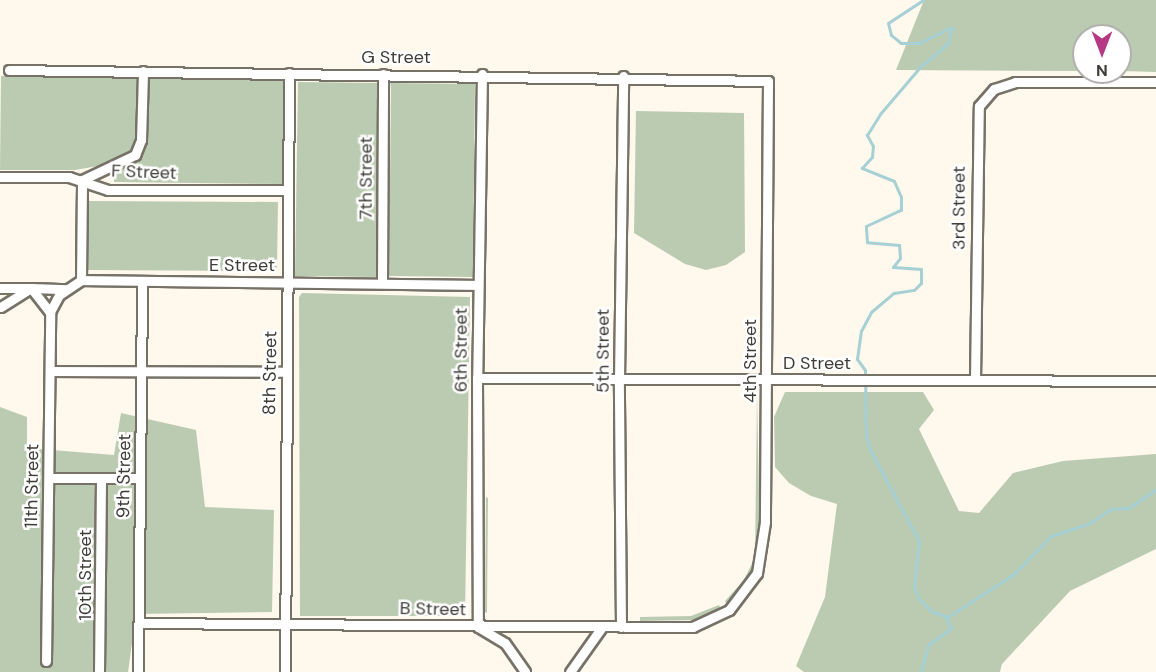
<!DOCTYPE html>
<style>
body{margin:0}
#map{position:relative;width:1156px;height:672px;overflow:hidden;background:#fff8ed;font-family:"DM Sans",sans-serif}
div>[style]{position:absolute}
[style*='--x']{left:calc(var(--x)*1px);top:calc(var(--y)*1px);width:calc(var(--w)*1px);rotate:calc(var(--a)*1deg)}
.green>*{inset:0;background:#bbcbb1}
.stream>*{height:3px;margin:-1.5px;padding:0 1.5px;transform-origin:1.5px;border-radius:1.5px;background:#a6d0d4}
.roads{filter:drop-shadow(2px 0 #777268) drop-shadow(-2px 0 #777268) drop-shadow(0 2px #777268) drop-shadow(0 -2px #777268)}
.street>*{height:9px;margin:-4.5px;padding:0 4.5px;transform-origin:4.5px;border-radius:4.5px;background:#fff}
span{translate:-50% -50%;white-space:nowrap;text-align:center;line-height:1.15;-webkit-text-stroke:5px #fff;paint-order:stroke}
.street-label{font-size:18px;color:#3e3c37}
.north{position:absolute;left:1072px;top:24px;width:60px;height:60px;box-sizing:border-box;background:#fff;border:2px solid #b2b1af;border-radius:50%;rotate:180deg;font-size:16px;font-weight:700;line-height:24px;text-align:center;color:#3e3c37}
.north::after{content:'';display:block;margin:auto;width:21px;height:27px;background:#b63783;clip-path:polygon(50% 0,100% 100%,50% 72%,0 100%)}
</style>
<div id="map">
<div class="green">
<i style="clip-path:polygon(924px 0,1156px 0,1156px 72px,1120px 71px,1120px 36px,1084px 36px,1084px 71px,896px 70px)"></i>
<i style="clip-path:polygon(1px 76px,138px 77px,137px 140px,130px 153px,104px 165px,75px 170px,0 170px)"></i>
<i style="clip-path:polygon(148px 77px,285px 78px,284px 184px,114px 182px,114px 171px,136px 162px,147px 146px)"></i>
<i style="clip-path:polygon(298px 82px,379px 83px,376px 277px,295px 276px)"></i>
<i style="clip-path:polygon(391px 83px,475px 84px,473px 277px,389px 276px)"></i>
<i style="clip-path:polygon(636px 111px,744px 113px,745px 252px,726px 265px,706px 270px,685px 264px,634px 233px)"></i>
<i style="clip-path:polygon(89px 201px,278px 202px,277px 271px,88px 270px)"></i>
<i style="clip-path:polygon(302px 293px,470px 297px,465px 616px,300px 616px,299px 297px)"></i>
<i style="clip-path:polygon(785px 392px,923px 392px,934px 410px,919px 429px,959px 511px,979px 513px,1013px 473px,1063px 461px,1156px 454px,1156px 549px,1070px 591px,1002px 664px,1000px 672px,804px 672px,796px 666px,825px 597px,837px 504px,811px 496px,789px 483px,775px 467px,774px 417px)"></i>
<i style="clip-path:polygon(757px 396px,760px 540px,752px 575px,727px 604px,725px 601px,744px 580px,755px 557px)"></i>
<i style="clip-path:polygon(0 407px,27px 417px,27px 448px,114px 455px,121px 413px,196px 430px,205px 507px,274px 510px,272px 612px,136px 614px,128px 672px,0 672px)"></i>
<i style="clip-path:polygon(486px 497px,488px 498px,487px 613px,485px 612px)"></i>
<i style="clip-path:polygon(719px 605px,721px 609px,693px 620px,640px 621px,640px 617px,691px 616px)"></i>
</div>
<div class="stream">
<i style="--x:946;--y:618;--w:81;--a:-32.9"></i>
<i style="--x:1014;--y:574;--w:53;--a:-45.8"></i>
<i style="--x:1051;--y:536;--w:39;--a:-18"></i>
<i style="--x:1088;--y:524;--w:27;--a:-34"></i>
<i style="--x:1110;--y:509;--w:19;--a:-3"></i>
<i style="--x:1129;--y:508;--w:33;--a:-35"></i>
<i style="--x:921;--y:672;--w:28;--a:-75"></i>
<i style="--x:928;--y:645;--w:29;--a:-36"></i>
<i style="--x:951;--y:628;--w:13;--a:-117"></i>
<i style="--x:945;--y:616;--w:15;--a:-160"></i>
<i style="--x:931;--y:611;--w:17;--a:-135"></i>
<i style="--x:919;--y:599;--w:13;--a:-113"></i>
<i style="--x:914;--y:587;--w:46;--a:-83.8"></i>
<i style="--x:919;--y:541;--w:103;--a:-118.3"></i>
<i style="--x:870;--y:450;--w:16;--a:-104"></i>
<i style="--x:866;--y:434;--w:64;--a:-90.9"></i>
<i style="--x:865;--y:370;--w:14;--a:-126"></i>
<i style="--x:857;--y:359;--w:28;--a:-82"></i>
<i style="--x:861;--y:331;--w:21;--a:-62"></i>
<i style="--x:871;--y:312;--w:30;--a:-40"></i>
<i style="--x:894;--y:293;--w:20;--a:-9"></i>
<i style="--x:914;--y:290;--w:10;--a:-45"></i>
<i style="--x:921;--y:283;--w:14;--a:-90"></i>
<i style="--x:921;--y:269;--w:28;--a:-176"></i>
<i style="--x:893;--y:267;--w:11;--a:-52"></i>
<i style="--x:900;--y:258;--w:13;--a:-94"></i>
<i style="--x:899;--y:245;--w:32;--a:-175"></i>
<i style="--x:867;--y:242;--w:16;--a:-94"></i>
<i style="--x:866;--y:226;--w:38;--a:-25"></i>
<i style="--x:901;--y:210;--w:13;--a:-90"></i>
<i style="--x:901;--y:197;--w:17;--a:-114"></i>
<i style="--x:894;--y:181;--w:35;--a:-158"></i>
<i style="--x:862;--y:168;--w:15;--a:-48"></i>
<i style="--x:872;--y:157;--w:11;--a:-85"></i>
<i style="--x:873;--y:146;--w:13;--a:-119"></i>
<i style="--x:867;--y:135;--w:25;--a:-58"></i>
<i style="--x:880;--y:114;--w:63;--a:-49.5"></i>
<i style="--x:921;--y:66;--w:35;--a:-40"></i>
<i style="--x:948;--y:43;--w:16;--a:-76"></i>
<i style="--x:952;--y:27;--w:37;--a:154"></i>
<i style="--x:919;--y:43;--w:18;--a:180"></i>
<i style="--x:901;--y:43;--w:13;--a:-141"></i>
<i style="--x:891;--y:35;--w:12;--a:-104"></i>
<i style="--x:888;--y:23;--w:42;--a:-33.3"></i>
</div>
<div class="roads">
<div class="street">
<i style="--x:9;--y:70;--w:759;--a:0.83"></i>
<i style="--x:768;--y:81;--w:441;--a:90.4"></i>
<i style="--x:765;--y:522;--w:52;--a:98.9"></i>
<i style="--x:757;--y:573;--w:46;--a:127.1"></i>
<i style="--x:729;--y:610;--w:40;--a:155"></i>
<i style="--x:693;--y:627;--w:554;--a:-179.59"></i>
<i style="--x:482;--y:74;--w:304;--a:90.9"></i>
<i style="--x:477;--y:378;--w:249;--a:89.8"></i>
<i style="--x:478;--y:627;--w:31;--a:31"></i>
<i style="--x:505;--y:643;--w:35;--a:55"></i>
<i style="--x:0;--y:177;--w:69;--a:0"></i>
<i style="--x:69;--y:177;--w:41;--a:18.4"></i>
<i style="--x:108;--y:190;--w:180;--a:0"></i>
<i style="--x:81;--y:280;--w:100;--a:-89.4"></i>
<i style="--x:82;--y:180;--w:59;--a:-25.3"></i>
<i style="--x:135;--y:155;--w:16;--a:-68"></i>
<i style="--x:141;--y:140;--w:69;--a:-88.3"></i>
<i style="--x:382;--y:283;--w:209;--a:-89.7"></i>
<i style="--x:0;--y:288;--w:31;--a:0"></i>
<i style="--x:31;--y:288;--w:36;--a:148"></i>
<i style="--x:31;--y:288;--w:36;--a:2"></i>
<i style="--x:31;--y:288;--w:31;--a:52"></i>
<i style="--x:50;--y:371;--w:236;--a:0.2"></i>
<i style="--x:477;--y:378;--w:679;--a:0.25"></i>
<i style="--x:975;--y:380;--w:274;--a:-89.2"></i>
<i style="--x:979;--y:106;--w:23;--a:-49"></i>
<i style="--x:994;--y:89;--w:22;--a:-18"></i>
<i style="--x:1015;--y:82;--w:141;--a:0"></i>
<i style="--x:49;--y:478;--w:91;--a:0"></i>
<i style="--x:621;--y:627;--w:248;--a:-90.5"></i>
<i style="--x:619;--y:379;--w:303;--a:-89.2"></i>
<i style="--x:46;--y:661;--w:349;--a:-89.3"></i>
<i style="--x:50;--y:312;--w:19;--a:-62"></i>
<i style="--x:59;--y:295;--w:27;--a:-34"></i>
<i style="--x:81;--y:280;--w:397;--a:0.7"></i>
<i style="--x:99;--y:672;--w:194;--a:-89.4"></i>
<i style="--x:138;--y:672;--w:391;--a:-89.4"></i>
<i style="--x:285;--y:672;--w:599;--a:-89.62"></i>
<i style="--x:570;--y:672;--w:55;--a:-54.6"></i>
</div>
</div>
<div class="street-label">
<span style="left:396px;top:57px">G Street</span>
<span style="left:144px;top:172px;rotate:2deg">F Street</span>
<span style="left:366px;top:178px;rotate:-90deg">7th Street</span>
<span style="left:959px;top:208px;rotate:-90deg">3rd Street</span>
<span style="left:242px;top:265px">E Street</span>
<span style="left:461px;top:350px;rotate:-90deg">6th Street</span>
<span style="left:603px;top:351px;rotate:-90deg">5th Street</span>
<span style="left:750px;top:361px;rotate:-90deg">4th Street</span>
<span style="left:817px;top:363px">D Street</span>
<span style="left:270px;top:373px;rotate:-89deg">8th Street</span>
<span style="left:124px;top:476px;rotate:-89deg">9th Street</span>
<span style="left:32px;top:486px;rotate:-89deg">11th Street</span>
<span style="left:85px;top:575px;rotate:-90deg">10th Street</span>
<span style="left:433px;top:609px;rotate:1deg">B Street</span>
</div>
<div class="north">N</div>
</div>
